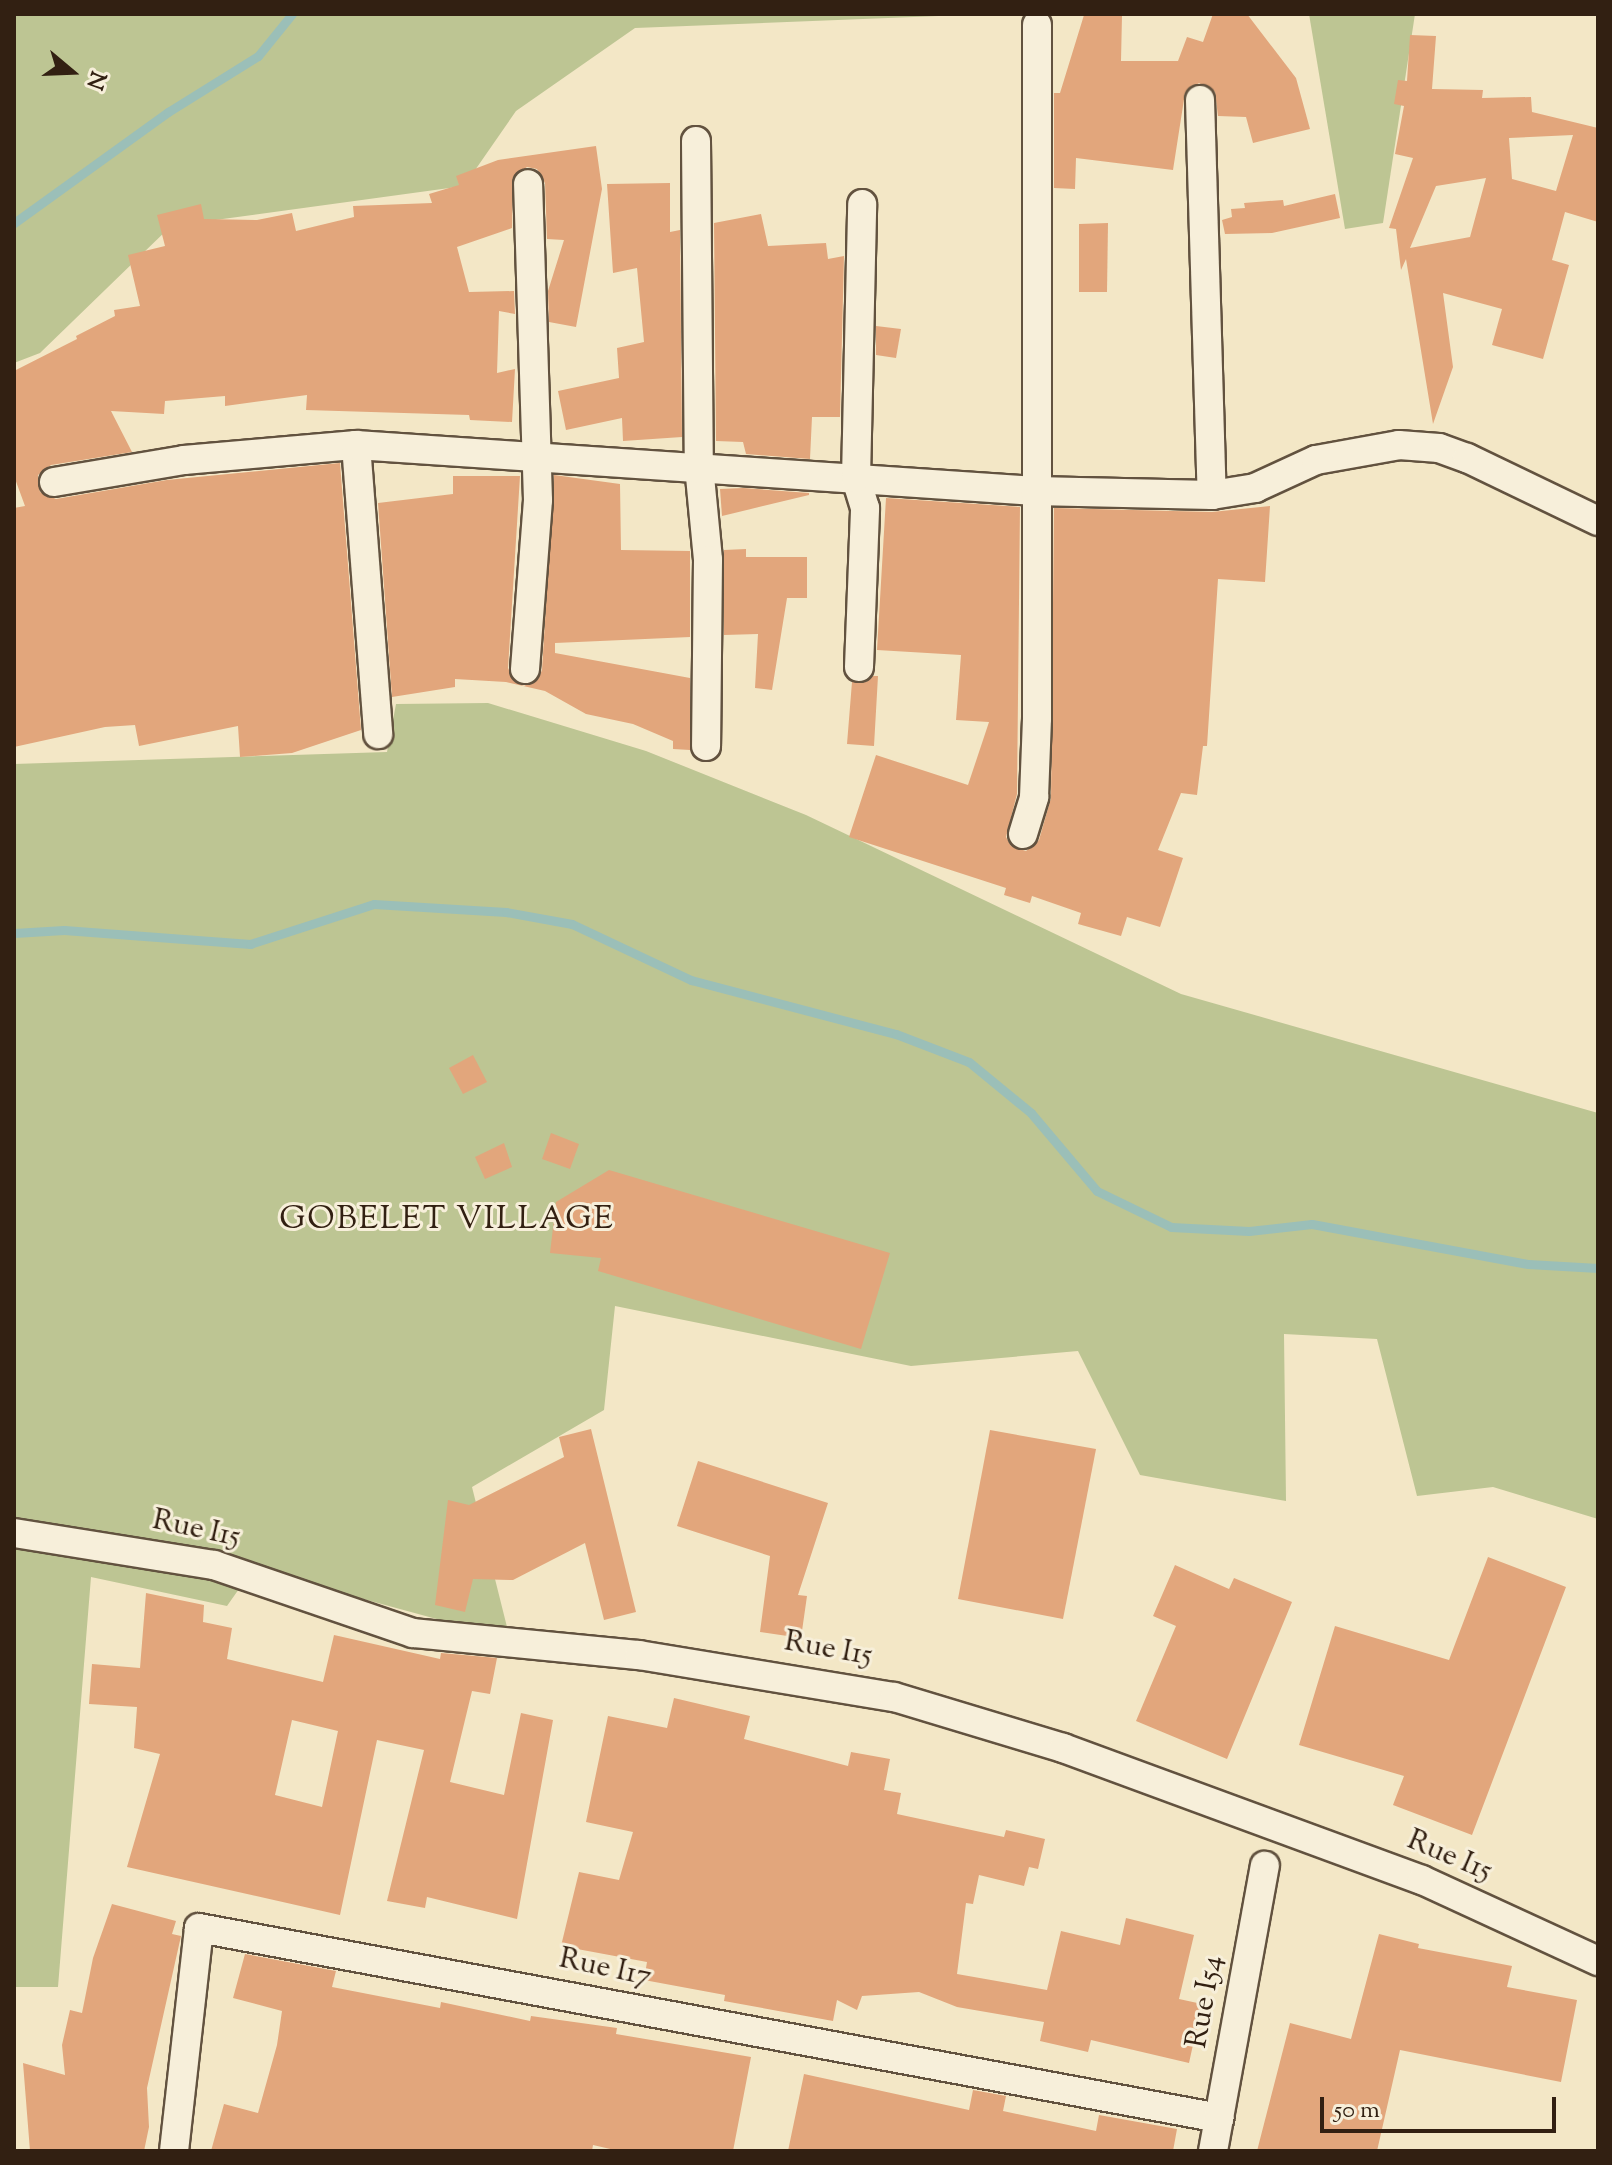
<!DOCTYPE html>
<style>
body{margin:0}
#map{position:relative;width:1612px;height:2165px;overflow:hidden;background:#f3e7c6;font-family:"Sorts Mill Goudy",serif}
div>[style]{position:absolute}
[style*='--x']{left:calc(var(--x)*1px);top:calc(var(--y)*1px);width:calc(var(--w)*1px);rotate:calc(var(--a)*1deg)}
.green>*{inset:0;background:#bdc593}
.stream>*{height:9px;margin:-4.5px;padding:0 4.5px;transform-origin:4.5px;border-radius:4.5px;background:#9bbfb8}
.building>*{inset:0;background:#e2a67c}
.roads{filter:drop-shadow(2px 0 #62523f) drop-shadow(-2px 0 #62523f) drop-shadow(0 2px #62523f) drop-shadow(0 -2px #62523f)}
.minor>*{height:28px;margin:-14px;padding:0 14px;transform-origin:14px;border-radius:14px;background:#f7efda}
span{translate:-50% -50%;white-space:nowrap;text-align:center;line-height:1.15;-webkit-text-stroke:6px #f7efda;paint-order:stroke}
.street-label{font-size:30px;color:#322012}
.neighbourhood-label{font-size:32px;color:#322012;letter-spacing:2px}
.frame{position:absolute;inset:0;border:16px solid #322012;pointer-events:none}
.north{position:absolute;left:32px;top:32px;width:80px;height:80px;-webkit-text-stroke:6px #f7efda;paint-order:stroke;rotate:109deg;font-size:22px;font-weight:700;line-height:32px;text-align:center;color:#322012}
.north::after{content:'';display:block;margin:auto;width:28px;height:36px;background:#322012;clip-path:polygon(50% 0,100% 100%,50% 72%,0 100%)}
.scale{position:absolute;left:1320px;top:2097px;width:236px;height:36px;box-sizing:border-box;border:4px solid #322012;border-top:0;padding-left:10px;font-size:24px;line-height:28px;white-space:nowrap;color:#322012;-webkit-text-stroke:6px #f7efda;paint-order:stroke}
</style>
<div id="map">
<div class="green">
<i style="clip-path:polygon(14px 14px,989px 14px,635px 28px,516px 111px,464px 186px,171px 226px,40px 353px,14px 363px)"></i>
<i style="clip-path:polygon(1309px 14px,1415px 14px,1383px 223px,1345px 229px)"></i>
<i style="clip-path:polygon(488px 703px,646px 751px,806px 815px,1181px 994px,1598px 1113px,1598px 1519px,1493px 1487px,1417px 1496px,1377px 1339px,1284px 1334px,1286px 1501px,1140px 1475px,1078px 1351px,911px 1366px,615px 1306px,604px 1410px,472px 1487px,510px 1639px,253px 1569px,227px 1606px,91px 1577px,58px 1987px,14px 1987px,14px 764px,387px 752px,396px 704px)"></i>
</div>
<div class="stream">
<i style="--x:14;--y:223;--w:190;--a:-35.8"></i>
<i style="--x:168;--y:112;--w:106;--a:-31.9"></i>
<i style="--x:258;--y:56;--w:54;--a:-51"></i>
<i style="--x:14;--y:933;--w:50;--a:-3.4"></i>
<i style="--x:64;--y:930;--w:187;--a:4.3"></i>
<i style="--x:250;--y:944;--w:130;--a:-17.9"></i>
<i style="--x:374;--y:904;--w:132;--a:3.5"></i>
<i style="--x:506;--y:912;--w:67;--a:10.3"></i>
<i style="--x:572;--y:924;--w:132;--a:25.2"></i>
<i style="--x:691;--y:980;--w:212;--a:14.8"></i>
<i style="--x:896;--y:1034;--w:78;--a:21"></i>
<i style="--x:969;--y:1062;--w:80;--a:39.4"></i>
<i style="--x:1031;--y:1113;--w:102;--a:49.8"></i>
<i style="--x:1097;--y:1191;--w:82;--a:25.9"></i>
<i style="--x:1171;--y:1227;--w:78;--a:2.9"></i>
<i style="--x:1249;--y:1231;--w:63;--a:-6.3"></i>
<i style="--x:1312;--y:1224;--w:220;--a:10.5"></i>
<i style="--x:1528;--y:1264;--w:70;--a:3.3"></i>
</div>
<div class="building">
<i style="clip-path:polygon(1213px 14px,1247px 14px,1296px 78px,1310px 129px,1253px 143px,1246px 117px,1218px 116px,1215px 92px,1199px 83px,1185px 93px,1173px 170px,1076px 158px,1075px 189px,1054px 188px,1054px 93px,1060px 93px,1084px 15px,1122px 16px,1121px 61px,1178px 61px,1187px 37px,1203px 42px)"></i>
<i style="clip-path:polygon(evenodd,1410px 35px,1436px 36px,1432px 89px,1483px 90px,1482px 98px,1531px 97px,1532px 112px,1598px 128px,1598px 222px,1565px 212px,1552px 260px,1569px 265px,1543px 359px,1492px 345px,1502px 309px,1443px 293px,1453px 367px,1433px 424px,1406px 259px,1401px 270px,1396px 229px,1389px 228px,1413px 158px,1395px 154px,1404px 106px,1394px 104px,1398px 80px,1407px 81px,1410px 35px,1573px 135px,1556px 191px,1512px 179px,1509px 138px,1573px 135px,1410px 35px,1486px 178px,1470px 237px,1410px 248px,1436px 186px,1486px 178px)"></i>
<i style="clip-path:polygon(596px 146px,602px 189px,576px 327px,549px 322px,548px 291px,564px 240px,547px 239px,545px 183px,537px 169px,527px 167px,513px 177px,512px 228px,457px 247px,469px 292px,514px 291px,515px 314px,499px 311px,497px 373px,515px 369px,512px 422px,470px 420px,469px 415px,306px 410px,307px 395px,225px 406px,225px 396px,165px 401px,164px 414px,111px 411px,132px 452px,51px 465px,38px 475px,40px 492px,56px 499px,167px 480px,340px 463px,361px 730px,292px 753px,240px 757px,238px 726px,139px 746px,135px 725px,105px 727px,14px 747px,14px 508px,25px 506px,14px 476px,14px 371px,77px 339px,76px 336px,115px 316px,114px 310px,140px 306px,128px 255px,165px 246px,157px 215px,201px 204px,204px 219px,257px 220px,292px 213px,296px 231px,354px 217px,353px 206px,432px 203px,429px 194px,459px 185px,456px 176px,498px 160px)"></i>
<i style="clip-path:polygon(670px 183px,670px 232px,680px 230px,682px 437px,623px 441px,622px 418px,566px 430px,558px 391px,619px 378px,617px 348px,644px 342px,637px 268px,613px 273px,607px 184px)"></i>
<i style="clip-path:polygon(1335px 194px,1340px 218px,1272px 233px,1225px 234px,1222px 220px,1232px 217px,1231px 209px,1245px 208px,1244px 203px,1283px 200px,1284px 206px)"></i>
<i style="clip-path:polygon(761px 214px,768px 246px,826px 243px,828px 259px,844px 256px,840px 417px,812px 417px,810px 459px,746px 454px,743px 442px,716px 441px,714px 223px)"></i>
<i style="clip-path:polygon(1108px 223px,1107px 292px,1079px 292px,1079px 224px)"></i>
<i style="clip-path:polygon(876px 326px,901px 329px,896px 358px,876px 355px)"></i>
<i style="clip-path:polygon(554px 475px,620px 484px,621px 550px,690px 551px,690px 637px,555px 643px,555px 653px,690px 678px,690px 750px,673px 749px,673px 741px,633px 724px,586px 714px,545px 691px,506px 682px,455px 679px,455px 687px,392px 697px,378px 503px,453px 494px,453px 476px,520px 476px,508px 668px,515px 682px,524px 686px,538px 679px,542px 670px)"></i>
<i style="clip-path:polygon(743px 488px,809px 493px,809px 495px,722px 516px,720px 489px)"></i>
<i style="clip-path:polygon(886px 498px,1020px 507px,1017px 794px,1006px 837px,1011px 846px,1026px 851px,1039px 840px,1051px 798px,1054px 508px,1212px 512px,1270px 506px,1265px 582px,1218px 579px,1207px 746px,1203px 746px,1197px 795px,1181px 793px,1158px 850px,1183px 858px,1160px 927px,1127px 917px,1121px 936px,1078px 924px,1081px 913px,1032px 896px,1030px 903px,1004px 895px,1006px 888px,849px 837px,876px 755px,968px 785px,989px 722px,956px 720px,961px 655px,877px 650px)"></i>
<i style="clip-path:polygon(746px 549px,746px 557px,807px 557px,807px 598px,787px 598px,772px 690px,755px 688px,758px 634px,724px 635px,724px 550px)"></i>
<i style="clip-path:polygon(873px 676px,878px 676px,874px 746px,847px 744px,852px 682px,866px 682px)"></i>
<i style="clip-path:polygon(473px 1055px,487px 1082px,463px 1094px,449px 1068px)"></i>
<i style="clip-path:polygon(551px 1133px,579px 1144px,570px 1169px,542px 1159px)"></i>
<i style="clip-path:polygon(504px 1143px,512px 1167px,485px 1179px,475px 1157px)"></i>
<i style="clip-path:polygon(609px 1170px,890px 1253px,861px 1349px,598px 1271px,601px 1258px,550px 1253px,556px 1202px)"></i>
<i style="clip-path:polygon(591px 1429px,636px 1612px,604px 1620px,585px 1543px,513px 1580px,473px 1579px,465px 1612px,435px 1605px,448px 1500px,469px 1505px,564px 1457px,559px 1437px)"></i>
<i style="clip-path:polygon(990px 1430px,1096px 1449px,1063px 1619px,958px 1599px)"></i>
<i style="clip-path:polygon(698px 1461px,828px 1503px,798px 1595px,807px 1596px,801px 1638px,760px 1632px,770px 1556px,677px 1526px)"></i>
<i style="clip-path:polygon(1488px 1557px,1566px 1587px,1472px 1835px,1393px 1805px,1404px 1776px,1299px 1745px,1335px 1626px,1449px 1660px)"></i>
<i style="clip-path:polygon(1175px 1565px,1229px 1589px,1234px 1578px,1292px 1602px,1227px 1759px,1136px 1721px,1176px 1626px,1153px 1616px)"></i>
<i style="clip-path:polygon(evenodd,146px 1593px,204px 1605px,203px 1622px,232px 1628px,227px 1659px,323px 1682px,334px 1635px,440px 1659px,441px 1653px,497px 1658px,490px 1694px,472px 1691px,450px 1782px,504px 1795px,521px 1713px,553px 1720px,517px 1919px,427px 1897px,425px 1908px,387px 1901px,424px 1750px,377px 1740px,340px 1915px,127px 1867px,160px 1754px,134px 1748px,137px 1707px,89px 1704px,92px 1664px,140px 1668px,146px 1593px,292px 1720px,338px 1731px,322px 1807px,275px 1795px,292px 1720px)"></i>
<i style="clip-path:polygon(674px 1698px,750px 1716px,744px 1739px,848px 1766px,851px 1752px,890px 1759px,884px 1790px,901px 1793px,897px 1814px,1004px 1837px,1006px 1830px,1045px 1839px,1038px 1869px,1029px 1867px,1024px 1886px,979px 1875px,973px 1904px,966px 1903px,957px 1974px,1047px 1990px,1061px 1931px,1120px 1945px,1126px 1918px,1194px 1935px,1179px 1999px,1202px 2004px,1189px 2063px,1091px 2040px,1088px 2052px,1040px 2041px,1044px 2022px,957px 2007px,919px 1992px,862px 1996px,857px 2010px,837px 2000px,833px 2021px,724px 2001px,725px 1995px,644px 1980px,647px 1962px,561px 1946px,579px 1872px,619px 1880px,633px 1832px,586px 1822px,608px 1716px,667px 1728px)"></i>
<i style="clip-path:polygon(112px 1904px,176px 1921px,172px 1934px,181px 1936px,147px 2088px,149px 2127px,144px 2151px,30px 2151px,23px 2063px,65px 2075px,62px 2045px,70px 2010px,82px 2013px,93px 1958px)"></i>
<i style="clip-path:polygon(1379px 1934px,1419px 1944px,1418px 1948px,1512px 1966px,1507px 1987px,1577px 2000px,1561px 2082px,1400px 2050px,1377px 2151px,1257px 2151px,1290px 2023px,1351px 2039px)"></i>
<i style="clip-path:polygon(245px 1954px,336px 1971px,332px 1987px,440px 2008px,441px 2002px,530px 2021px,531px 2016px,617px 2028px,616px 2034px,751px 2057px,733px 2151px,619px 2151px,593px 2145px,592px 2151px,211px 2151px,224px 2104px,258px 2113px,277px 2045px,282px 2011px,233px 1998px)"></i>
<i style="clip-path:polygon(804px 2074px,969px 2110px,973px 2090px,1006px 2096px,1003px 2111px,1096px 2131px,1099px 2115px,1177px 2129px,1173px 2151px,788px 2151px)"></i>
</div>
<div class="roads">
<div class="minor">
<i style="--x:1200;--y:100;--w:395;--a:88.3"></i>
<i style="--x:696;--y:141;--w:325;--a:89.5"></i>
<i style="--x:699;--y:466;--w:94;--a:84.5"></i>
<i style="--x:708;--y:560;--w:186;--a:90.6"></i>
<i style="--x:356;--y:445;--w:290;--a:85.6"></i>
<i style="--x:54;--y:482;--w:132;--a:-9.6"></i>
<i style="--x:184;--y:460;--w:173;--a:-5"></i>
<i style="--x:356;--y:445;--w:681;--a:3.88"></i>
<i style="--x:1035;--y:491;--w:177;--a:1.3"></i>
<i style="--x:1212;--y:495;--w:44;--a:-9.2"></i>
<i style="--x:1255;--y:488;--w:67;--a:-24.7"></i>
<i style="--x:1316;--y:460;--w:84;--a:-10.2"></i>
<i style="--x:1399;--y:445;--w:40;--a:4.3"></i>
<i style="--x:1439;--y:448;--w:30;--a:20"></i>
<i style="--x:1467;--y:458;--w:145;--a:25.7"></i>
<i style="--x:859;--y:667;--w:159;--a:-87.8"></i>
<i style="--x:865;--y:508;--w:31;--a:-107"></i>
<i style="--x:856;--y:478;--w:274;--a:-88.7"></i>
<i style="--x:525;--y:669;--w:169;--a:-85.6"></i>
<i style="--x:538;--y:500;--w:316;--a:-91.8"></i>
<i style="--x:1023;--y:834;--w:39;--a:-73"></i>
<i style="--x:1034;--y:797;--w:79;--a:-87.8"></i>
<i style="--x:1037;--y:718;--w:693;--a:-90"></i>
<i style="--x:14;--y:1533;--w:203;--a:9.1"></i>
<i style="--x:214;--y:1565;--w:210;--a:18.9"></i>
<i style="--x:413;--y:1633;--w:227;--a:5.6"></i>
<i style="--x:639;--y:1655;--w:258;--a:9.4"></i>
<i style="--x:894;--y:1697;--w:177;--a:16.8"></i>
<i style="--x:1063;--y:1748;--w:382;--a:20.2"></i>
<i style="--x:1422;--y:1880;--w:194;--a:24.7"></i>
<i style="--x:174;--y:2151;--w:224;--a:-83.6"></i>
<i style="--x:199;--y:1928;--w:1038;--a:10.55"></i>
<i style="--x:1213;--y:2151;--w:290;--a:-79.7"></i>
</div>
</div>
<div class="street-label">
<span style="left:196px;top:1530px;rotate:12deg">Rue I15</span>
<span style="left:828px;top:1650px;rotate:10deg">Rue I15</span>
<span style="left:1449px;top:1857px;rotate:23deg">Rue I15</span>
<span style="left:605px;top:1969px;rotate:12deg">Rue I17</span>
<span style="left:1206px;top:2002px;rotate:-80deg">Rue I54</span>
</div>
<div class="neighbourhood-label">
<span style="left:447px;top:1220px">GOBELET VILLAGE</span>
</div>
<div class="frame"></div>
<div class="north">N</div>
<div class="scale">50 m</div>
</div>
